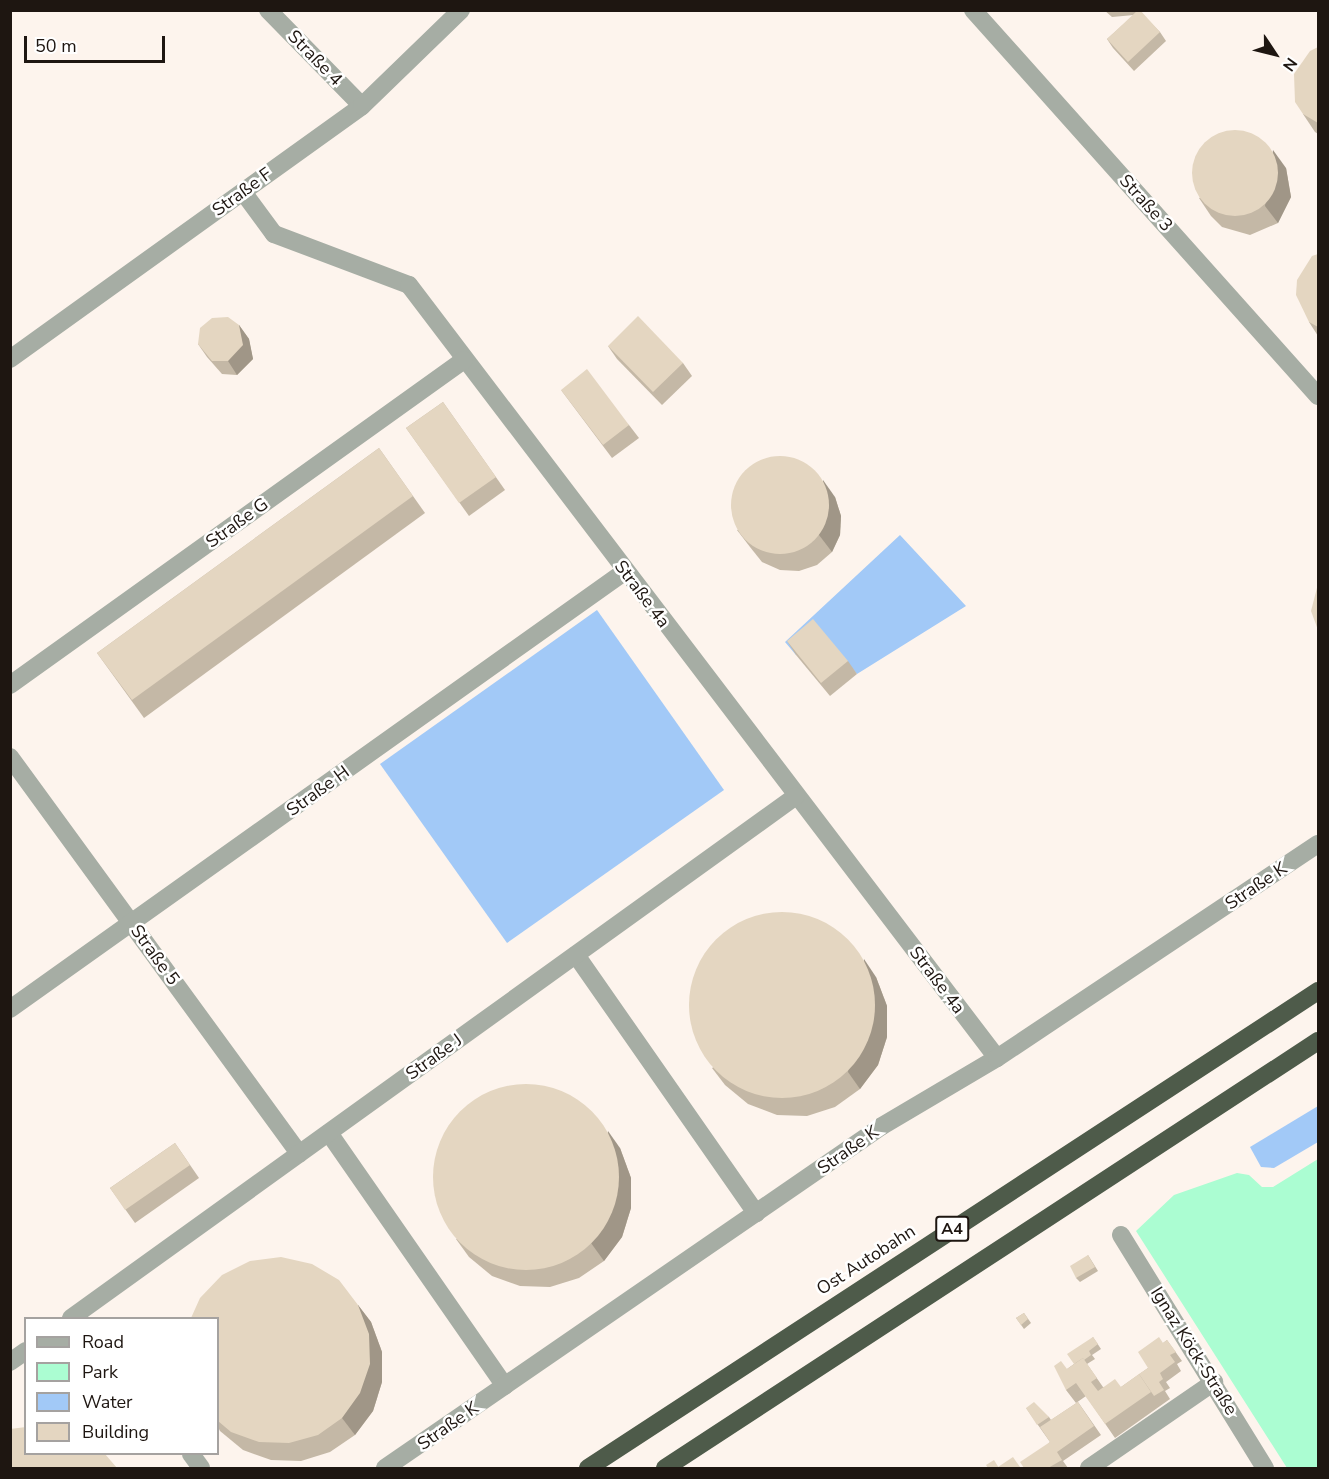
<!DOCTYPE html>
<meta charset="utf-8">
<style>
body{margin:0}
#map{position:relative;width:1329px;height:1479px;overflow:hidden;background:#fdf4ed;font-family:"Nunito Sans",sans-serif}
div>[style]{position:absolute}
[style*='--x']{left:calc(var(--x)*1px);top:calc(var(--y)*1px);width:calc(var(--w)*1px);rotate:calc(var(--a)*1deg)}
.green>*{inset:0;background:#abfdd2}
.water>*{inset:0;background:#a2c9f7}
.minor>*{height:18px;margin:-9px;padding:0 9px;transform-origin:9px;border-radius:9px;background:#a6ada4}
.highway>*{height:18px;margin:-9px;padding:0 9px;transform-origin:9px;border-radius:9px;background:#4e5b4a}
.wall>*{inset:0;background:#c4b8a6}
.shaded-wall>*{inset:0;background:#a09687}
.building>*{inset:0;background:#e4d6c1}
.round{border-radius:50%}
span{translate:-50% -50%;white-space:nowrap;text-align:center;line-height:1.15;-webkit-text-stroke:5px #fff;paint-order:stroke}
.shield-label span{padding:2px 4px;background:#fff;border:2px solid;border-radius:4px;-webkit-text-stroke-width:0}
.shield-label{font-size:16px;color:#1e1611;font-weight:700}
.street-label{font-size:18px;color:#1e1611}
.frame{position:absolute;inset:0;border:12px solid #1e1611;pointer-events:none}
.legend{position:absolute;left:24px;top:1317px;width:195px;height:138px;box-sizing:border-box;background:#fff;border:2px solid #a5a2a0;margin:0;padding:8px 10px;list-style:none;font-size:18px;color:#1e1611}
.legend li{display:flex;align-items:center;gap:12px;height:30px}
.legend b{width:30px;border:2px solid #a5a2a0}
.north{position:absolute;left:1245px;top:24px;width:60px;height:60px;-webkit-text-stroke:4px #fff;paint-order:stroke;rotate:125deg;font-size:16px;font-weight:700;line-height:24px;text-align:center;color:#1e1611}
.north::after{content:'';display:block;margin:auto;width:21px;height:27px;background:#1e1611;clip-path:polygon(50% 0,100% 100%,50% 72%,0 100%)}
.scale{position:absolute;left:24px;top:36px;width:141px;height:27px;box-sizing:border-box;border:3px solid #1e1611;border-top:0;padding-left:8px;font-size:18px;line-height:21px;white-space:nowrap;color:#1e1611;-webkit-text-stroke:4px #fff;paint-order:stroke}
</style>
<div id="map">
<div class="green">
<i style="clip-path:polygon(1318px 1159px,1318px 1468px,1287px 1468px,1136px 1231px,1174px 1195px,1237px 1173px,1249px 1175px,1262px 1187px,1273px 1187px)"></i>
</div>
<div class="water">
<i style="clip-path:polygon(900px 535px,966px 606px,857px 674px,823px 633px,796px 655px,785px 642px)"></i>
<i style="clip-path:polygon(597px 610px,724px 790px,507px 943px,380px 764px)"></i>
<i style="clip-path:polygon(1318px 1106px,1318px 1142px,1274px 1168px,1261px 1167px,1250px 1147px)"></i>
</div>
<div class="minor">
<i style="--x:268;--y:10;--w:134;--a:45.6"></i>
<i style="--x:973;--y:10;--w:518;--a:48.21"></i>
<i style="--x:243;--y:192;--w:52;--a:53.6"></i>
<i style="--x:274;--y:234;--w:144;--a:20.7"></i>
<i style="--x:409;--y:285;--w:971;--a:52.74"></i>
<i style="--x:10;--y:359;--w:433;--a:-35.7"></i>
<i style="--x:362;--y:106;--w:138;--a:-44.1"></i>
<i style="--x:10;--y:685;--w:558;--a:-35.6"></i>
<i style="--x:10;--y:757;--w:491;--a:53.9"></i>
<i style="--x:576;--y:955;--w:315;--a:55.1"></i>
<i style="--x:10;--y:1009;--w:754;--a:-35.44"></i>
<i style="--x:329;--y:1133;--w:308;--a:55.2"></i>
<i style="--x:1121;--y:1235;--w:274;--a:58.3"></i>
<i style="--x:71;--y:1318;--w:893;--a:-35.75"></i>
<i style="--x:10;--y:1362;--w:19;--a:-35"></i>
<i style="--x:191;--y:1454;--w:17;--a:54"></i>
<i style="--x:385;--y:1468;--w:603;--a:-34.53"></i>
<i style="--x:882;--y:1126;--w:134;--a:-30.6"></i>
<i style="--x:997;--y:1058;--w:386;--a:-33.7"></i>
<i style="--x:1089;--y:1468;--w:152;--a:-34.5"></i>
</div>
<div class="highway">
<i style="--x:588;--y:1468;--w:872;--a:-33.16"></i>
<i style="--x:665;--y:1468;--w:780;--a:-33.18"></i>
</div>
<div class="wall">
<i style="clip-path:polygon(1104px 10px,1138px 10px,1160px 32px,1166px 41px,1134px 71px,1113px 48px,1107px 39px,1134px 15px,1112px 17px)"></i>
<i style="clip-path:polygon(1318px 47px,1318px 134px,1315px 132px,1303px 114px)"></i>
<i style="clip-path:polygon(1286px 168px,1291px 197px,1278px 223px,1250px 235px,1222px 227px,1211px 216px,1199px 198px)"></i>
<i style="clip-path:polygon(1318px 254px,1318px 336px,1309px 322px)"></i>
<i style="clip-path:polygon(239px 325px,249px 339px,253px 359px,237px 375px,222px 374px,207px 357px,198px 344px)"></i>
<i style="clip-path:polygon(608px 346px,683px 363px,692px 376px,662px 405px,617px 359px)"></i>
<i style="clip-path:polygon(561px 390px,629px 425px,639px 438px,612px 458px)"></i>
<i style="clip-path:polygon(443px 402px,505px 490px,469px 516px,406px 428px)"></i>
<i style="clip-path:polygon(379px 448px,425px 513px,144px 718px,97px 653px)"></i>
<i style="clip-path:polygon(835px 497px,841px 516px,840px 535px,832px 552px,817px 565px,799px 571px,780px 570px,762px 562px,750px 547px,737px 530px)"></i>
<i style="clip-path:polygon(787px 641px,848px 661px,857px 674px,830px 696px,796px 655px)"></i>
<i style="clip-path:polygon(876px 977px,887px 1006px,887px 1037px,878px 1065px,860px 1089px,835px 1107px,807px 1116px,777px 1115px,748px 1104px,725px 1085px,712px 1068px)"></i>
<i style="clip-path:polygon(175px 1143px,199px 1178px,135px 1223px,110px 1188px)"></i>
<i style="clip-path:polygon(620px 1148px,631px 1178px,631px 1208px,622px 1237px,604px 1261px,579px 1278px,550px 1287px,520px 1286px,492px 1276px,469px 1257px,456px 1239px)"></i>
<i style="clip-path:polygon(1088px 1255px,1098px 1271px,1080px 1282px,1076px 1278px)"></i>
<i style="clip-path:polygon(358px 1305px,371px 1322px,382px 1352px,382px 1382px,373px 1411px,355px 1435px,330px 1452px,301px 1461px,271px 1460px,243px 1450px,220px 1431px,218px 1427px,218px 1318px)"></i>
<i style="clip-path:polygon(1024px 1313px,1031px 1323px,1024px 1329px,1016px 1318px)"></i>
<i style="clip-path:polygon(1093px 1337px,1101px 1349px,1092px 1355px,1095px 1359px,1087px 1364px,1103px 1387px,1121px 1387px,1148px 1368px,1163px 1343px,1167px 1340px,1182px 1361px,1177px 1364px,1181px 1371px,1166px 1382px,1170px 1388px,1165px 1391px,1170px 1399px,1115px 1438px,1086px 1396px,1076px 1403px,1066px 1390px,1067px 1369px,1074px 1364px)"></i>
<i style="clip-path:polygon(1078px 1402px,1101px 1435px,1063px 1461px,1068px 1468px,1024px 1468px,1050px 1442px,1026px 1408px,1049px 1417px,1051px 1420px)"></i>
</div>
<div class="shaded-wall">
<i style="clip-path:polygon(1273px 150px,1286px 168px,1291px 197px,1278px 223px,1265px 206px)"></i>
<i style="clip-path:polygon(239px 325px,249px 339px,253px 359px,237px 375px,228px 361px)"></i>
<i style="clip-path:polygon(823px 480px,835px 497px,841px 516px,840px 535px,832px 552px,819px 535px)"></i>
<i style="clip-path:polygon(864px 959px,876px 977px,887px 1006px,887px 1037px,878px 1065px,860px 1089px,848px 1072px)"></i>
<i style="clip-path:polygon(608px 1131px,620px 1148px,631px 1178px,631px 1208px,622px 1237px,604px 1261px,591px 1243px)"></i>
<i style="clip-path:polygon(358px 1305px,371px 1322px,382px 1352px,382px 1382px,373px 1411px,355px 1435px,342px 1418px)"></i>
</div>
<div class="building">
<i style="clip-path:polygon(1138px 10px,1140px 10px,1160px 32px,1128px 62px,1107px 39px)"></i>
<i style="clip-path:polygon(1318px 47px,1318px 123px,1303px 114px,1295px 102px,1294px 74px,1310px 51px)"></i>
<i class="round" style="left:1192px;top:130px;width:86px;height:86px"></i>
<i style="clip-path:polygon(1318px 254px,1318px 327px,1309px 322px,1296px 295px,1297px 280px,1312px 256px)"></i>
<i style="clip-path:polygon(638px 316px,683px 363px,653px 392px,608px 346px)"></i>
<i style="clip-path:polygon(228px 317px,239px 325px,243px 345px,228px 361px,212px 361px,198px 344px,200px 328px,212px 318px)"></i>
<i style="clip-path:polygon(587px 369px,629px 425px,603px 445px,561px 390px)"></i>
<i style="clip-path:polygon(443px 402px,496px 477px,459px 503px,406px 428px)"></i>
<i style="clip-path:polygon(379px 448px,413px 496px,132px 700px,97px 653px)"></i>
<i class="round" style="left:731px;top:456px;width:98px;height:98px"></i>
<i style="clip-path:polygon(1318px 584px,1318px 630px,1311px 611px)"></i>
<i style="clip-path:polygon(813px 619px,848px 661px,821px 683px,787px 641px)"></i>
<i class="round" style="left:689px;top:912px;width:186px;height:186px"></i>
<i class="round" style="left:433px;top:1084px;width:186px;height:186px"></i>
<i style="clip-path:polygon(175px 1143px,190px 1165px,125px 1210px,110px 1188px)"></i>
<i style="clip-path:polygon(1088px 1255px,1095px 1267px,1076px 1278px,1070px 1266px)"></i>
<i style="clip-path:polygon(281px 1257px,312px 1264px,339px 1280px,358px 1305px,369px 1334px,370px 1364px,360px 1393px,342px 1418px,318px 1435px,289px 1443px,259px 1442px,231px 1432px,218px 1421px,218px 1318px,191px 1318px,200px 1298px,222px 1275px,250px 1261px)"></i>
<i style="clip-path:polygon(1024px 1313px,1028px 1319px,1021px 1325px,1016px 1318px)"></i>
<i style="clip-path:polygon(1093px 1337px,1098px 1344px,1089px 1351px,1091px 1355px,1084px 1360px,1083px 1358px,1074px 1364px,1067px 1354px)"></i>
<i style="clip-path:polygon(1159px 1337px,1163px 1343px,1167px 1340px,1176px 1352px,1170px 1355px,1175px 1362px,1160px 1373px,1163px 1379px,1159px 1382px,1164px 1390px,1154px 1396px,1139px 1374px,1148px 1368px,1138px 1352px)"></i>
<i style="clip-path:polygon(1083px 1358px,1097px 1378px,1091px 1382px,1098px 1391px,1115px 1379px,1121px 1387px,1139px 1374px,1151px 1392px,1105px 1424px,1076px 1383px,1066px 1390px,1054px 1366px,1061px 1361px,1067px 1369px)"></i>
<i style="clip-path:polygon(1034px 1402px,1049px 1417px,1037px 1425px,1026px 1408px)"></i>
<i style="clip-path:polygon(1078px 1402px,1094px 1426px,1057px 1452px,1062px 1460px,1048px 1468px,1024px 1468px,1020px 1462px,1050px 1442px,1040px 1427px)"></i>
<i style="clip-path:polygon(26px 1427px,26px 1454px,105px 1454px,117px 1468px,10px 1468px,10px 1429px)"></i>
<i style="clip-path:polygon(1013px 1457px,1020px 1467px,1018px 1468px,999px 1468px,998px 1467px)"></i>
<i style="clip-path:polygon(994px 1460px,999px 1468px,988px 1468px,986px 1465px)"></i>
</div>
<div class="shield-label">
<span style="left:952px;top:1229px">A4</span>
</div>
<div class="street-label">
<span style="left:315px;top:58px;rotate:46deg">Straße 4</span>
<span style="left:242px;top:192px;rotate:-36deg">Straße F</span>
<span style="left:1146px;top:203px;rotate:48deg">Straße 3</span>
<span style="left:237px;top:523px;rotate:-36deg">Straße G</span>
<span style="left:642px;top:594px;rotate:53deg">Straße 4a</span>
<span style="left:318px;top:791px;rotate:-36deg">Straße H</span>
<span style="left:1256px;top:886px;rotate:-34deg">Straße K</span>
<span style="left:155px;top:955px;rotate:54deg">Straße 5</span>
<span style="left:937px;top:980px;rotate:53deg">Straße 4a</span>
<span style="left:434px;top:1057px;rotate:-36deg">Straße J</span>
<span style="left:848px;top:1150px;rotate:-35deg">Straße K</span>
<span style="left:866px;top:1260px;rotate:-33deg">Ost Autobahn</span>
<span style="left:1194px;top:1351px;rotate:58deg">Ignaz Köck-Straße</span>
<span style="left:448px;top:1426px;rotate:-35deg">Straße K</span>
</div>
<div class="frame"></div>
<ul class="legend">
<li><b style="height:8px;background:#a6ada4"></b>Road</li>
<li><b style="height:16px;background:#abfdd2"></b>Park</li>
<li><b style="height:16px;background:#a2c9f7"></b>Water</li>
<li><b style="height:16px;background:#e4d6c1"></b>Building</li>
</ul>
<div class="north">N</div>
<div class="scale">50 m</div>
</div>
